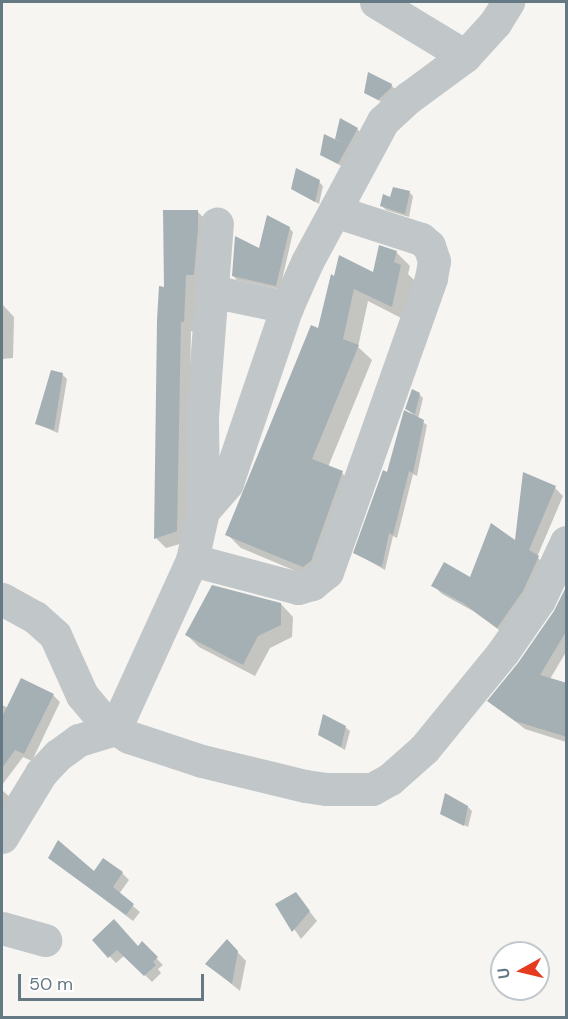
<!DOCTYPE html>
<style>
body{margin:0}
#map{position:relative;width:568px;height:1019px;overflow:hidden;background:#f6f5f2;font-family:"DM Sans",sans-serif}
div>[style]{position:absolute}
[style*='--x']{left:calc(var(--x)*1px);top:calc(var(--y)*1px);width:calc(var(--w)*1px);rotate:calc(var(--a)*1deg)}
.shadow>*{inset:0;background:#0003}
.building>*{inset:0;background:#a5b0b4}
.minor>*{height:33px;margin:-16.5px;padding:0 16.5px;transform-origin:16.5px;border-radius:16.5px;background:#c1c6c8}
span{translate:-50% -50%;white-space:nowrap;text-align:center;line-height:1.15;-webkit-text-stroke:6px #fff;paint-order:stroke}
.frame{position:absolute;inset:0;border:3px solid #647984;pointer-events:none}
.north{position:absolute;left:490px;top:941px;width:60px;height:60px;box-sizing:border-box;background:#fff;border:2px solid #c1c9ce;border-radius:50%;rotate:262deg;font-size:16px;font-weight:700;line-height:24px;text-align:center;color:#647984}
.north::after{content:'';display:block;margin:auto;width:21px;height:27px;background:#e73b20;clip-path:polygon(50% 0,100% 100%,50% 72%,0 100%)}
.scale{position:absolute;left:18px;top:974px;width:186px;height:27px;box-sizing:border-box;border:3px solid #647984;border-top:0;padding-left:8px;font-size:18px;line-height:21px;white-space:nowrap;color:#647984;-webkit-text-stroke:4px #fff;paint-order:stroke}
</style>
<div id="map">
<div class="shadow">
<i style="clip-path:polygon(391px 85px,395px 89px,383px 103px,365px 92px)"></i>
<i style="clip-path:polygon(357px 129px,361px 133px,343px 167px,322px 155px,342px 144px,337px 139px)"></i>
<i style="clip-path:polygon(319px 182px,323px 186px,319px 204px,293px 189px)"></i>
<i style="clip-path:polygon(409px 192px,413px 196px,409px 217px,386px 210px,382px 206px)"></i>
<i style="clip-path:polygon(197px 211px,208px 222px,194px 332px,191px 331px,187px 542px,166px 548px,156px 538px,165px 289px)"></i>
<i style="clip-path:polygon(289px 228px,293px 232px,280px 289px,237px 280px,233px 276px)"></i>
<i style="clip-path:polygon(396px 252px,410px 266px,408px 274px,414px 280px,405px 320px,368px 301px,358px 347px,372px 360px,328px 467px,342px 473px,356px 487px,317px 580px,241px 548px,227px 534px,319px 330px,332px 276px,374px 274px)"></i>
<i style="clip-path:polygon(2px 304px,14px 317px,13px 358px,2px 359px)"></i>
<i style="clip-path:polygon(63px 375px,67px 379px,58px 433px,37px 424px)"></i>
<i style="clip-path:polygon(419px 394px,423px 398px,418px 419px,427px 425px,417px 476px,413px 474px,397px 538px,393px 536px,385px 570px,355px 553px,414px 416px,406px 408px)"></i>
<i style="clip-path:polygon(555px 488px,563px 496px,537px 557px,546px 566px,506px 635px,473px 611px,442px 594px,433px 585px,471px 579px,516px 542px)"></i>
<i style="clip-path:polygon(566px 589px,566px 652px,550px 679px,566px 685px,566px 742px,525px 729px,489px 701px,520px 664px,556px 611px)"></i>
<i style="clip-path:polygon(281px 604px,293px 617px,292px 637px,270px 648px,255px 676px,199px 647px,187px 635px)"></i>
<i style="clip-path:polygon(53px 695px,60px 702px,32px 761px,23px 757px,2px 785px,2px 705px,8px 708px)"></i>
<i style="clip-path:polygon(345px 727px,350px 731px,345px 750px,319px 735px)"></i>
<i style="clip-path:polygon(2px 790px,13px 800px,2px 814px)"></i>
<i style="clip-path:polygon(468px 807px,472px 811px,468px 827px,441px 814px)"></i>
<i style="clip-path:polygon(50px 858px,94px 873px,122px 873px,129px 880px,119px 894px,140px 912px,133px 921px)"></i>
<i style="clip-path:polygon(296px 894px,317px 921px,301px 939px,277px 904px)"></i>
<i style="clip-path:polygon(94px 940px,139px 948px,142px 944px,163px 965px,158px 969px,161px 973px,152px 982px,125px 955px,116px 963px)"></i>
<i style="clip-path:polygon(227px 941px,246px 961px,240px 991px,207px 964px)"></i>
</div>
<div class="building">
<i style="clip-path:polygon(368px 72px,392px 84px,391px 88px,378px 100px,364px 93px)"></i>
<i style="clip-path:polygon(340px 118px,358px 128px,338px 164px,320px 155px,324px 134px,347px 145px,335px 139px)"></i>
<i style="clip-path:polygon(296px 168px,320px 180px,315px 202px,291px 189px)"></i>
<i style="clip-path:polygon(393px 187px,410px 191px,405px 214px,380px 206px,383px 194px,390px 197px)"></i>
<i style="clip-path:polygon(163px 210px,198px 210px,198px 228px,194px 275px,186px 275px,184px 322px,181px 322px,177px 531px,154px 539px,157px 320px,159px 286px,164px 287px)"></i>
<i style="clip-path:polygon(267px 215px,290px 227px,276px 286px,232px 276px,235px 236px,259px 248px)"></i>
<i style="clip-path:polygon(379px 245px,397px 251px,394px 262px,401px 265px,392px 307px,354px 289px,343px 339px,359px 345px,312px 459px,343px 471px,311px 561px,303px 567px,225px 535px,311px 325px,318px 328px,331px 274px,334px 276px,339px 255px,373px 272px)"></i>
<i style="clip-path:polygon(51px 370px,63px 373px,54px 430px,35px 424px)"></i>
<i style="clip-path:polygon(412px 389px,420px 393px,415px 414px,405px 409px)"></i>
<i style="clip-path:polygon(404px 410px,424px 420px,413px 473px,409px 471px,393px 535px,389px 533px,382px 567px,353px 553px,383px 470px,387px 472px)"></i>
<i style="clip-path:polygon(523px 472px,556px 486px,529px 550px,539px 556px,523px 591px,497px 628px,463px 603px,431px 586px,444px 562px,470px 577px,491px 523px,515px 540px)"></i>
<i style="clip-path:polygon(212px 585px,281px 603px,281px 625px,258px 636px,243px 665px,185px 635px)"></i>
<i style="clip-path:polygon(567px 585px,567px 630px,540px 675px,567px 683px,567px 737px,515px 721px,487px 701px,518px 663px,554px 611px)"></i>
<i style="clip-path:polygon(21px 678px,54px 694px,24px 754px,15px 750px,2px 768px,2px 717px)"></i>
<i style="clip-path:polygon(323px 714px,346px 726px,341px 747px,318px 735px)"></i>
<i style="clip-path:polygon(445px 793px,468px 806px,464px 826px,440px 814px)"></i>
<i style="clip-path:polygon(58px 840px,94px 871px,103px 858px,123px 872px,113px 887px,134px 904px,126px 915px,48px 858px)"></i>
<i style="clip-path:polygon(296px 892px,310px 911px,292px 932px,275px 904px)"></i>
<i style="clip-path:polygon(114px 919px,138px 946px,142px 941px,158px 957px,153px 962px,156px 965px,144px 976px,117px 950px,108px 958px,92px 940px)"></i>
<i style="clip-path:polygon(227px 939px,238px 951px,232px 984px,205px 964px)"></i>
</div>
<div class="minor">
<i style="--x:376;--y:2;--w:104;--a:31.2"></i>
<i style="--x:211;--y:291;--w:78;--a:11.9"></i>
<i style="--x:203;--y:511;--w:37;--a:-49"></i>
<i style="--x:227;--y:483;--w:186;--a:-71.2"></i>
<i style="--x:287;--y:307;--w:49;--a:-66"></i>
<i style="--x:307;--y:262;--w:160;--a:-61.7"></i>
<i style="--x:383;--y:121;--w:34;--a:-43"></i>
<i style="--x:408;--y:98;--w:71;--a:-36.4"></i>
<i style="--x:465;--y:56;--w:45;--a:-47.7"></i>
<i style="--x:495;--y:23;--w:25;--a:-58"></i>
<i style="--x:192;--y:560;--w:110;--a:14.8"></i>
<i style="--x:298;--y:588;--w:15;--a:-16"></i>
<i style="--x:312;--y:584;--w:19;--a:-39"></i>
<i style="--x:327;--y:572;--w:312;--a:-70.5"></i>
<i style="--x:431;--y:278;--w:17;--a:-80"></i>
<i style="--x:434;--y:261;--w:16;--a:-108"></i>
<i style="--x:429;--y:246;--w:11;--a:-139"></i>
<i style="--x:421;--y:239;--w:90;--a:-162"></i>
<i style="--x:2;--y:599;--w:38;--a:29"></i>
<i style="--x:35;--y:617;--w:27;--a:42"></i>
<i style="--x:55;--y:635;--w:66;--a:65.8"></i>
<i style="--x:82;--y:695;--w:31;--a:50"></i>
<i style="--x:102;--y:719;--w:32;--a:34"></i>
<i style="--x:129;--y:737;--w:77;--a:18.2"></i>
<i style="--x:202;--y:761;--w:106;--a:13.6"></i>
<i style="--x:305;--y:786;--w:22;--a:8"></i>
<i style="--x:327;--y:789;--w:45;--a:0"></i>
<i style="--x:372;--y:789;--w:21;--a:-29"></i>
<i style="--x:390;--y:779;--w:45;--a:-41.4"></i>
<i style="--x:424;--y:749;--w:125;--a:-50.8"></i>
<i style="--x:503;--y:652;--w:63;--a:-55.3"></i>
<i style="--x:539;--y:600;--w:64;--a:-65"></i>
<i style="--x:2;--y:837;--w:75;--a:-58.6"></i>
<i style="--x:41;--y:773;--w:25;--a:-47"></i>
<i style="--x:58;--y:755;--w:26;--a:-36"></i>
<i style="--x:79;--y:740;--w:38;--a:-17"></i>
<i style="--x:115;--y:729;--w:186;--a:-65.5"></i>
<i style="--x:192;--y:560;--w:50;--a:-77.3"></i>
<i style="--x:203;--y:511;--w:94;--a:-90.6"></i>
<i style="--x:202;--y:417;--w:194;--a:-85.6"></i>
<i style="--x:2;--y:928;--w:45;--a:15.6"></i>
</div>
<div class="frame"></div>
<div class="north">U</div>
<div class="scale">50 m</div>
</div>
